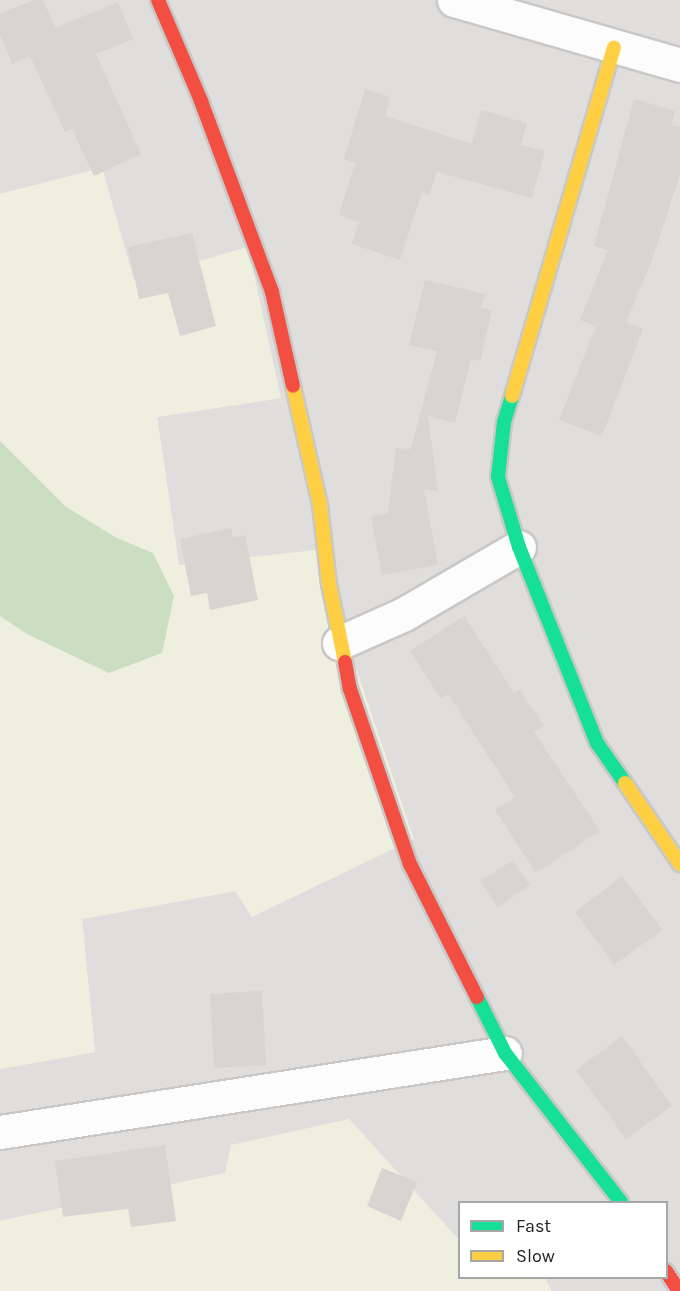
<!DOCTYPE html>
<style>
body{margin:0}
#map{position:relative;width:680px;height:1291px;overflow:hidden;background:#f0eeeb;font-family:Karla,sans-serif}
div>[style]{position:absolute}
[style*='--x']{left:calc(var(--x)*1px);top:calc(var(--y)*1px);width:calc(var(--w)*1px);rotate:calc(var(--a)*1deg)}
.residential>*{inset:0;background:#dfdedc}
.farmland>*{inset:0;background:#efefdf}
.forest>*{inset:0;background:#cbdec1}
.building>*{inset:0;background:#d7d4d2}
.roads{filter:drop-shadow(2px 0 #c9c8c7) drop-shadow(-2px 0 #c9c8c7) drop-shadow(0 2px #c9c8c7) drop-shadow(0 -2px #c9c8c7)}
.street>*{height:33px;margin:-16.5px;padding:0 16.5px;transform-origin:16.5px;border-radius:16.5px;background:#fdfcfc}
.fast>*{height:14px;margin:-7px;padding:0 7px;transform-origin:7px;border-radius:7px;background:#16e098}
.slow>*{height:14px;margin:-7px;padding:0 7px;transform-origin:7px;border-radius:7px;background:#ffcf43}
.jam>*{height:14px;margin:-7px;padding:0 7px;transform-origin:7px;border-radius:7px;background:#f24e42}
span{translate:-50% -50%;white-space:nowrap;text-align:center;line-height:1.15;-webkit-text-stroke:4.5px #fff;paint-order:stroke}
.legend{position:absolute;left:458px;top:1201px;width:210px;height:78px;box-sizing:border-box;background:#fff;border:2px solid #a7a7a7;margin:0;padding:8px 10px;list-style:none;font-size:18px;color:#222}
.legend li{display:flex;align-items:center;gap:12px;height:30px}
.legend b{width:30px;border:2px solid #a7a7a7}
</style>
<div id="map">
<div class="residential">
<i style="clip-path:polygon(0 0,680px 0,680px 1291px,551px 1291px,545px 1278px,666px 1278px,666px 1202px,460px 1202px,459px 1240px,349px 1119px,225px 1173px,0 1221px,0 1069px,95px 1052px,82px 919px,235px 891px,252px 917px,179px 565px,157px 417px,280px 398px,248px 247px,134px 280px,102px 168px,0 194px)"></i>
</div>
<div class="farmland">
<i style="clip-path:polygon(102px 168px,134px 280px,248px 247px,281px 398px,157px 417px,179px 565px,316px 550px,414px 839px,252px 917px,235px 891px,82px 919px,95px 1052px,0 1069px,0 616px,27px 634px,109px 673px,162px 653px,174px 596px,153px 553px,115px 537px,65px 506px,0 441px,0 194px)"></i>
<i style="clip-path:polygon(349px 1119px,459px 1240px,460px 1278px,545px 1278px,551px 1291px,0 1291px,0 1221px,225px 1173px,231px 1145px)"></i>
</div>
<div class="forest">
<i style="clip-path:polygon(0 441px,65px 506px,115px 537px,153px 553px,174px 596px,162px 653px,109px 673px,27px 634px,0 616px)"></i>
</div>
<div class="building">
<i style="clip-path:polygon(34px 0,43px 0,55px 28px,118px 2px,133px 39px,96px 54px,141px 154px,94px 176px,72px 129px,65px 132px,30px 56px,12px 64px,0 34px,0 14px)"></i>
<i style="clip-path:polygon(365px 89px,390px 97px,385px 116px,472px 144px,481px 110px,527px 123px,521px 145px,545px 151px,532px 198px,437px 172px,429px 195px,422px 192px,400px 260px,352px 244px,359px 222px,339px 215px,355px 163px,344px 159px)"></i>
<i style="clip-path:polygon(634px 99px,675px 111px,671px 125px,680px 127px,680px 175px,651px 263px,626px 322px,643px 329px,602px 436px,559px 420px,596px 326px,580px 320px,608px 250px,594px 246px)"></i>
<i style="clip-path:polygon(192px 233px,216px 326px,180px 336px,168px 293px,139px 299px,128px 247px)"></i>
<i style="clip-path:polygon(425px 280px,485px 294px,481px 308px,492px 310px,480px 361px,471px 359px,455px 423px,428px 416px,438px 491px,424px 489px,438px 565px,382px 575px,371px 516px,388px 513px,396px 448px,411px 449px,437px 351px,409px 345px)"></i>
<i style="clip-path:polygon(231px 528px,233px 538px,245px 535px,258px 600px,210px 610px,207px 593px,191px 596px,180px 539px)"></i>
<i style="clip-path:polygon(464px 616px,514px 693px,519px 689px,544px 726px,534px 732px,600px 831px,536px 873px,495px 810px,515px 797px,448px 694px,441px 699px,410px 651px)"></i>
<i style="clip-path:polygon(513px 860px,530px 885px,498px 907px,480px 881px)"></i>
<i style="clip-path:polygon(622px 876px,662px 930px,614px 965px,575px 912px)"></i>
<i style="clip-path:polygon(262px 991px,266px 1065px,214px 1068px,210px 994px)"></i>
<i style="clip-path:polygon(622px 1036px,672px 1106px,626px 1139px,576px 1070px)"></i>
<i style="clip-path:polygon(165px 1145px,176px 1221px,131px 1227px,128px 1209px,63px 1217px,55px 1161px)"></i>
<i style="clip-path:polygon(382px 1168px,417px 1182px,401px 1221px,367px 1206px)"></i>
</div>
<div class="roads">
<div class="street">
<i style="--x:454;--y:0;--w:235;--a:16"></i>
<i style="--x:339;--y:643;--w:71;--a:-24"></i>
<i style="--x:404;--y:614;--w:133;--a:-30.2"></i>
<i style="--x:0;--y:1132;--w:511;--a:-8.89"></i>
</div>
<div class="fast">
<i style="--x:512;--y:396;--w:27;--a:107"></i>
<i style="--x:504;--y:422;--w:55;--a:96.2"></i>
<i style="--x:498;--y:477;--w:73;--a:73.3"></i>
<i style="--x:519;--y:547;--w:211;--a:68.3"></i>
<i style="--x:597;--y:743;--w:49;--a:55"></i>
<i style="--x:477;--y:997;--w:63;--a:63.4"></i>
<i style="--x:505;--y:1053;--w:189;--a:52.1"></i>
</div>
<div class="slow">
<i style="--x:293;--y:386;--w:122;--a:77.2"></i>
<i style="--x:320;--y:505;--w:80;--a:83.5"></i>
<i style="--x:329;--y:584;--w:80;--a:78.4"></i>
<i style="--x:512;--y:396;--w:363;--a:-73.7"></i>
<i style="--x:625;--y:783;--w:98;--a:55.8"></i>
</div>
<div class="jam">
<i style="--x:158;--y:0;--w:110;--a:66.9"></i>
<i style="--x:201;--y:101;--w:204;--a:69.6"></i>
<i style="--x:272;--y:292;--w:96;--a:77.4"></i>
<i style="--x:345;--y:662;--w:27;--a:80"></i>
<i style="--x:350;--y:689;--w:185;--a:71.1"></i>
<i style="--x:410;--y:864;--w:149;--a:63.3"></i>
<i style="--x:666;--y:1271;--w:24;--a:57"></i>
</div>
</div>
<ul class="legend">
<li><b style="height:8px;background:#16e098"></b>Fast</li>
<li><b style="height:8px;background:#ffcf43"></b>Slow</li>
</ul>
</div>
